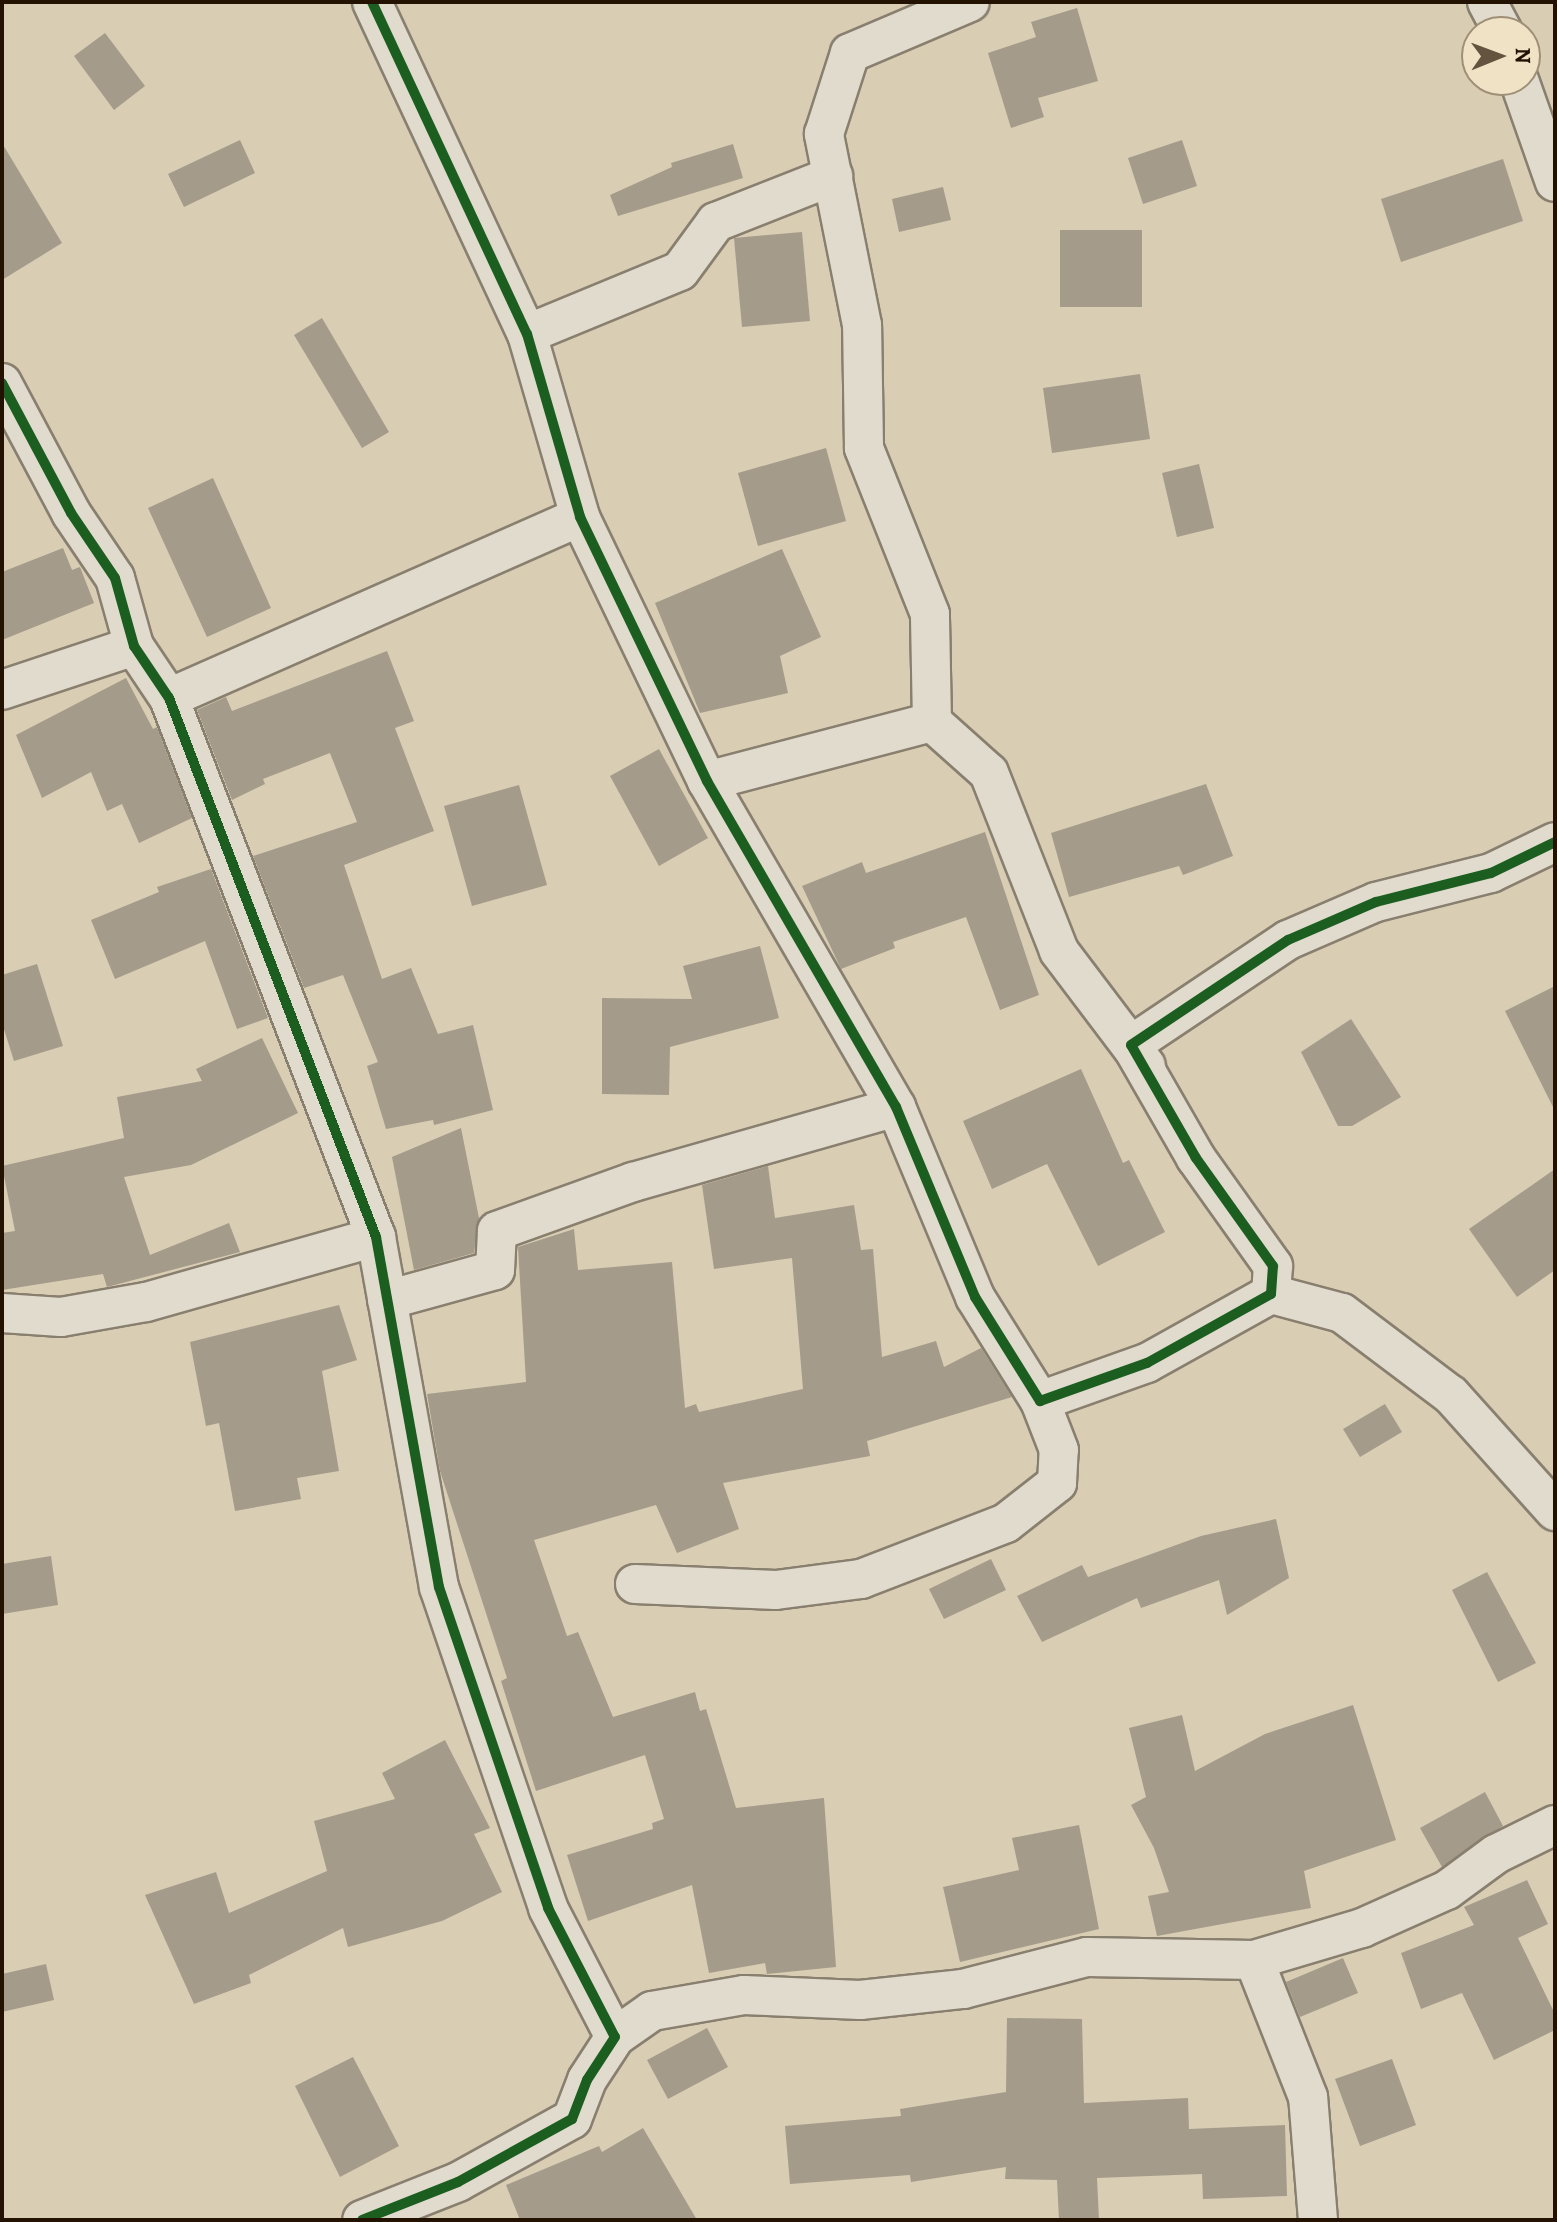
<!DOCTYPE html>
<style>
body{margin:0}
#map{position:relative;width:1557px;height:2222px;overflow:hidden;background:#d9cdb4;font-family:Alegreya,serif}
div>[style]{position:absolute}
[style*='--x']{left:calc(var(--x)*1px);top:calc(var(--y)*1px);width:calc(var(--w)*1px);rotate:calc(var(--a)*1deg)}
.building>*{inset:0;background:#a49b8a}
.roads{filter:drop-shadow(2px 0 #897f6f) drop-shadow(-2px 0 #897f6f) drop-shadow(0 2px #897f6f) drop-shadow(0 -2px #897f6f)}
.minor>*{height:38px;margin:-19px;padding:0 19px;transform-origin:19px;border-radius:19px;background:#e1dbce}
.cycleway>*{height:10px;margin:-5px;padding:0 5px;transform-origin:5px;border-radius:5px;background:#1b5e20}
span{translate:-50% -50%;white-space:nowrap;text-align:center;line-height:1.15;-webkit-text-stroke:7px #f0e2c4;paint-order:stroke}
.frame{position:absolute;inset:0;border:4px solid #241200;pointer-events:none}
.north{position:absolute;left:1461px;top:16px;width:80px;height:80px;box-sizing:border-box;background:#f0e2c4;border:2px solid #9e8f76;border-radius:50%;rotate:89deg;font-size:22px;font-weight:700;line-height:32px;text-align:center;color:#241200}
.north::after{content:'';display:block;margin:auto;width:28px;height:36px;background:#63533f;clip-path:polygon(50% 0,100% 100%,50% 72%,0 100%)}
</style>
<div id="map">
<div class="building">
<i style="clip-path:polygon(1077px 8px,1098px 81px,1038px 98px,1044px 117px,1011px 128px,988px 53px,1036px 37px,1031px 22px)"></i>
<i style="clip-path:polygon(105px 33px,145px 86px,114px 110px,74px 56px)"></i>
<i style="clip-path:polygon(240px 140px,255px 173px,184px 207px,168px 174px)"></i>
<i style="clip-path:polygon(1182px 140px,1197px 186px,1143px 204px,1128px 158px)"></i>
<i style="clip-path:polygon(2px 143px,62px 243px,2px 280px)"></i>
<i style="clip-path:polygon(733px 144px,743px 178px,618px 216px,610px 195px,672px 167px,671px 163px)"></i>
<i style="clip-path:polygon(1503px 159px,1523px 221px,1401px 262px,1381px 199px)"></i>
<i style="clip-path:polygon(943px 187px,951px 220px,899px 232px,892px 199px)"></i>
<i style="clip-path:polygon(1060px 230px,1142px 230px,1142px 307px,1060px 307px)"></i>
<i style="clip-path:polygon(802px 232px,810px 321px,742px 327px,734px 238px)"></i>
<i style="clip-path:polygon(322px 318px,389px 432px,362px 448px,294px 335px)"></i>
<i style="clip-path:polygon(1140px 374px,1150px 439px,1052px 453px,1043px 388px)"></i>
<i style="clip-path:polygon(826px 448px,846px 521px,758px 546px,738px 473px)"></i>
<i style="clip-path:polygon(1199px 464px,1214px 528px,1177px 537px,1162px 473px)"></i>
<i style="clip-path:polygon(213px 478px,271px 608px,207px 637px,148px 508px)"></i>
<i style="clip-path:polygon(63px 548px,72px 570px,80px 567px,94px 603px,2px 640px,2px 572px)"></i>
<i style="clip-path:polygon(782px 549px,821px 637px,780px 656px,788px 693px,700px 713px,655px 603px)"></i>
<i style="clip-path:polygon(387px 651px,414px 721px,395px 728px,434px 831px,344px 865px,382px 979px,411px 968px,438px 1034px,473px 1025px,493px 1110px,434px 1125px,433px 1120px,386px 1129px,367px 1066px,378px 1062px,343px 975px,304px 988px,253px 856px,357px 822px,330px 753px,263px 779px,265px 784px,232px 800px,197px 710px,226px 697px,232px 711px)"></i>
<i style="clip-path:polygon(126px 678px,153px 729px,157px 727px,192px 818px,139px 843px,122px 804px,107px 811px,91px 772px,42px 798px,16px 735px)"></i>
<i style="clip-path:polygon(659px 749px,708px 838px,659px 866px,610px 776px)"></i>
<i style="clip-path:polygon(1206px 784px,1233px 856px,1183px 875px,1179px 866px,1069px 897px,1051px 833px)"></i>
<i style="clip-path:polygon(519px 785px,547px 885px,472px 906px,444px 806px)"></i>
<i style="clip-path:polygon(985px 832px,1039px 995px,1000px 1010px,966px 917px,893px 942px,895px 948px,841px 969px,802px 886px,862px 862px,866px 873px)"></i>
<i style="clip-path:polygon(211px 869px,268px 1018px,237px 1029px,205px 941px,115px 979px,91px 920px,159px 892px,157px 887px)"></i>
<i style="clip-path:polygon(760px 946px,779px 1018px,670px 1047px,669px 1095px,602px 1094px,602px 998px,692px 999px,683px 966px)"></i>
<i style="clip-path:polygon(37px 964px,63px 1046px,14px 1061px,2px 1023px,2px 975px)"></i>
<i style="clip-path:polygon(1555px 986px,1555px 1111px,1505px 1011px)"></i>
<i style="clip-path:polygon(1351px 1019px,1401px 1097px,1352px 1126px,1338px 1126px,1301px 1052px)"></i>
<i style="clip-path:polygon(262px 1038px,298px 1113px,191px 1165px,124px 1177px,150px 1255px,229px 1223px,240px 1252px,107px 1287px,103px 1274px,2px 1290px,2px 1233px,15px 1231px,2px 1166px,124px 1138px,117px 1097px,202px 1081px,196px 1069px)"></i>
<i style="clip-path:polygon(1081px 1069px,1123px 1163px,1129px 1160px,1165px 1232px,1098px 1266px,1047px 1164px,992px 1189px,963px 1121px)"></i>
<i style="clip-path:polygon(461px 1128px,479px 1218px,474px 1253px,414px 1270px,392px 1157px)"></i>
<i style="clip-path:polygon(768px 1166px,775px 1218px,854px 1205px,861px 1250px,873px 1249px,882px 1357px,936px 1341px,944px 1367px,981px 1348px,1012px 1397px,867px 1441px,870px 1456px,723px 1483px,739px 1529px,677px 1553px,656px 1505px,534px 1540px,567px 1636px,578px 1632px,613px 1717px,695px 1692px,700px 1711px,706px 1709px,736px 1808px,824px 1798px,836px 1967px,767px 1974px,765px 1963px,709px 1973px,692px 1885px,588px 1921px,567px 1855px,653px 1829px,652px 1823px,664px 1819px,645px 1755px,536px 1791px,501px 1681px,507px 1678px,440px 1471px,427px 1394px,526px 1382px,518px 1247px,574px 1229px,578px 1270px,672px 1262px,685px 1408px,696px 1404px,699px 1412px,803px 1389px,792px 1258px,714px 1269px,702px 1185px)"></i>
<i style="clip-path:polygon(1555px 1169px,1555px 1270px,1517px 1297px,1469px 1229px)"></i>
<i style="clip-path:polygon(339px 1305px,357px 1360px,322px 1371px,339px 1471px,297px 1478px,301px 1499px,235px 1511px,219px 1423px,206px 1426px,190px 1342px)"></i>
<i style="clip-path:polygon(1385px 1404px,1402px 1432px,1360px 1457px,1343px 1429px)"></i>
<i style="clip-path:polygon(1276px 1519px,1289px 1578px,1227px 1615px,1219px 1580px,1141px 1608px,1137px 1598px,1042px 1642px,1017px 1596px,1082px 1565px,1088px 1577px,1201px 1536px)"></i>
<i style="clip-path:polygon(51px 1556px,58px 1605px,2px 1614px,2px 1564px)"></i>
<i style="clip-path:polygon(991px 1559px,1006px 1590px,944px 1619px,929px 1589px)"></i>
<i style="clip-path:polygon(1487px 1572px,1536px 1663px,1498px 1682px,1452px 1590px)"></i>
<i style="clip-path:polygon(1353px 1705px,1396px 1840px,1304px 1871px,1311px 1908px,1157px 1936px,1148px 1896px,1169px 1892px,1154px 1848px,1131px 1805px,1146px 1797px,1129px 1728px,1182px 1715px,1195px 1771px,1265px 1734px)"></i>
<i style="clip-path:polygon(445px 1740px,490px 1828px,474px 1834px,502px 1892px,442px 1921px,348px 1947px,343px 1928px,249px 1975px,251px 1983px,194px 2004px,145px 1895px,216px 1872px,229px 1913px,327px 1871px,314px 1821px,395px 1799px,382px 1773px)"></i>
<i style="clip-path:polygon(1485px 1792px,1503px 1826px,1442px 1867px,1420px 1828px)"></i>
<i style="clip-path:polygon(1079px 1825px,1099px 1929px,960px 1962px,943px 1887px,1019px 1870px,1012px 1838px)"></i>
<i style="clip-path:polygon(1527px 1880px,1548px 1924px,1518px 1938px,1555px 2014px,1555px 2030px,1494px 2060px,1462px 1993px,1421px 2009px,1401px 1953px,1474px 1925px,1464px 1907px)"></i>
<i style="clip-path:polygon(1343px 1958px,1358px 1993px,1300px 2017px,1286px 1982px)"></i>
<i style="clip-path:polygon(46px 1964px,54px 2000px,2px 2012px,2px 1974px)"></i>
<i style="clip-path:polygon(1007px 2018px,1082px 2019px,1084px 2103px,1188px 2098px,1189px 2129px,1285px 2125px,1287px 2196px,1203px 2199px,1202px 2174px,1097px 2178px,1099px 2220px,1059px 2220px,1057px 2180px,1005px 2179px,1006px 2167px,911px 2182px,910px 2175px,790px 2184px,785px 2126px,901px 2116px,900px 2109px,1006px 2092px)"></i>
<i style="clip-path:polygon(707px 2028px,728px 2067px,668px 2099px,647px 2060px)"></i>
<i style="clip-path:polygon(353px 2057px,399px 2146px,340px 2177px,295px 2086px)"></i>
<i style="clip-path:polygon(1392px 2059px,1416px 2125px,1360px 2146px,1335px 2079px)"></i>
<i style="clip-path:polygon(643px 2128px,697px 2220px,520px 2220px,506px 2185px,599px 2146px,602px 2152px)"></i>
</div>
<div class="roads">
<div class="minor">
<i style="--x:372;--y:2;--w:366;--a:65"></i>
<i style="--x:527;--y:334;--w:191;--a:73.8"></i>
<i style="--x:580;--y:517;--w:293;--a:64.3"></i>
<i style="--x:707;--y:781;--w:377;--a:59.9"></i>
<i style="--x:896;--y:1107;--w:206;--a:67.4"></i>
<i style="--x:975;--y:1297;--w:123;--a:58"></i>
<i style="--x:1040;--y:1401;--w:114;--a:-19.6"></i>
<i style="--x:1147;--y:1363;--w:142;--a:-29.1"></i>
<i style="--x:1271;--y:1294;--w:28;--a:-86"></i>
<i style="--x:1273;--y:1266;--w:133;--a:-125.5"></i>
<i style="--x:1196;--y:1158;--w:130;--a:-119.9"></i>
<i style="--x:1131;--y:1045;--w:189;--a:-33.8"></i>
<i style="--x:1288;--y:940;--w:96;--a:-23.4"></i>
<i style="--x:1376;--y:902;--w:119;--a:-14.2"></i>
<i style="--x:1491;--y:873;--w:71;--a:-25.8"></i>
<i style="--x:1487;--y:2;--w:34;--a:62"></i>
<i style="--x:1519;--y:80;--w:108;--a:70.6"></i>
<i style="--x:527;--y:334;--w:165;--a:-22.4"></i>
<i style="--x:680;--y:271;--w:61;--a:-53.7"></i>
<i style="--x:716;--y:222;--w:126;--a:-21.5"></i>
<i style="--x:2;--y:383;--w:147;--a:62"></i>
<i style="--x:71;--y:513;--w:78;--a:55.9"></i>
<i style="--x:115;--y:578;--w:71;--a:74.4"></i>
<i style="--x:134;--y:646;--w:63;--a:56.1"></i>
<i style="--x:169;--y:698;--w:577;--a:68.99"></i>
<i style="--x:376;--y:1237;--w:356;--a:79.8"></i>
<i style="--x:439;--y:1587;--w:339;--a:71.2"></i>
<i style="--x:548;--y:1908;--w:145;--a:62.6"></i>
<i style="--x:615;--y:2037;--w:51;--a:123.1"></i>
<i style="--x:587;--y:2080;--w:42;--a:111"></i>
<i style="--x:572;--y:2119;--w:130;--a:151.1"></i>
<i style="--x:458;--y:2182;--w:103;--a:158.4"></i>
<i style="--x:2;--y:690;--w:139;--a:-18.4"></i>
<i style="--x:169;--y:698;--w:449;--a:-23.8"></i>
<i style="--x:932;--y:722;--w:108;--a:-91.1"></i>
<i style="--x:930;--y:614;--w:179;--a:-111.7"></i>
<i style="--x:864;--y:448;--w:123;--a:-90.9"></i>
<i style="--x:862;--y:325;--w:195;--a:-101.3"></i>
<i style="--x:824;--y:134;--w:85;--a:-72.2"></i>
<i style="--x:850;--y:53;--w:130;--a:-23"></i>
<i style="--x:707;--y:781;--w:233;--a:-14.7"></i>
<i style="--x:932;--y:722;--w:76;--a:41.8"></i>
<i style="--x:989;--y:773;--w:191;--a:68.5"></i>
<i style="--x:1059;--y:951;--w:144;--a:52.9"></i>
<i style="--x:1271;--y:1294;--w:73;--a:15"></i>
<i style="--x:1342;--y:1313;--w:136;--a:37"></i>
<i style="--x:1451;--y:1395;--w:156;--a:48.1"></i>
<i style="--x:387;--y:1300;--w:112;--a:-15.5"></i>
<i style="--x:495;--y:1270;--w:39;--a:-87"></i>
<i style="--x:497;--y:1231;--w:145;--a:-19.8"></i>
<i style="--x:633;--y:1182;--w:273;--a:-15.9"></i>
<i style="--x:2;--y:1313;--w:59;--a:3.9"></i>
<i style="--x:61;--y:1317;--w:86;--a:-10"></i>
<i style="--x:146;--y:1302;--w:239;--a:-15.8"></i>
<i style="--x:635;--y:1584;--w:141;--a:2.4"></i>
<i style="--x:776;--y:1590;--w:86;--a:-7.4"></i>
<i style="--x:861;--y:1579;--w:155;--a:-21.1"></i>
<i style="--x:1006;--y:1523;--w:65;--a:-38.1"></i>
<i style="--x:1057;--y:1483;--w:33;--a:-87"></i>
<i style="--x:1059;--y:1450;--w:53;--a:-111.2"></i>
<i style="--x:615;--y:2037;--w:45;--a:-35.1"></i>
<i style="--x:652;--y:2011;--w:93;--a:-9.9"></i>
<i style="--x:744;--y:1995;--w:116;--a:2.5"></i>
<i style="--x:860;--y:2000;--w:104;--a:-6.1"></i>
<i style="--x:963;--y:1989;--w:128;--a:-14.5"></i>
<i style="--x:1087;--y:1957;--w:167;--a:1"></i>
<i style="--x:1318;--y:2220;--w:123;--a:-94.6"></i>
<i style="--x:1308;--y:2097;--w:147;--a:-111.5"></i>
<i style="--x:1254;--y:1960;--w:113;--a:-16.5"></i>
<i style="--x:1362;--y:1928;--w:93;--a:-24.1"></i>
<i style="--x:1447;--y:1890;--w:61;--a:-36.3"></i>
<i style="--x:1496;--y:1854;--w:66;--a:-26.2"></i>
</div>
</div>
<div class="cycleway">
<i style="--x:372;--y:2;--w:366;--a:65"></i>
<i style="--x:527;--y:334;--w:191;--a:73.8"></i>
<i style="--x:580;--y:517;--w:293;--a:64.3"></i>
<i style="--x:707;--y:781;--w:377;--a:59.9"></i>
<i style="--x:896;--y:1107;--w:206;--a:67.4"></i>
<i style="--x:975;--y:1297;--w:123;--a:58"></i>
<i style="--x:1040;--y:1401;--w:114;--a:-19.6"></i>
<i style="--x:1147;--y:1363;--w:142;--a:-29.1"></i>
<i style="--x:1271;--y:1294;--w:28;--a:-86"></i>
<i style="--x:1273;--y:1266;--w:133;--a:-125.5"></i>
<i style="--x:1196;--y:1158;--w:130;--a:-119.9"></i>
<i style="--x:1131;--y:1045;--w:189;--a:-33.8"></i>
<i style="--x:1288;--y:940;--w:96;--a:-23.4"></i>
<i style="--x:1376;--y:902;--w:119;--a:-14.2"></i>
<i style="--x:1491;--y:873;--w:71;--a:-25.8"></i>
<i style="--x:2;--y:383;--w:147;--a:62"></i>
<i style="--x:71;--y:513;--w:78;--a:55.9"></i>
<i style="--x:115;--y:578;--w:71;--a:74.4"></i>
<i style="--x:134;--y:646;--w:63;--a:56.1"></i>
<i style="--x:169;--y:698;--w:577;--a:68.99"></i>
<i style="--x:376;--y:1237;--w:356;--a:79.8"></i>
<i style="--x:439;--y:1587;--w:339;--a:71.2"></i>
<i style="--x:548;--y:1908;--w:145;--a:62.6"></i>
<i style="--x:615;--y:2037;--w:51;--a:123.1"></i>
<i style="--x:587;--y:2080;--w:42;--a:111"></i>
<i style="--x:572;--y:2119;--w:130;--a:151.1"></i>
<i style="--x:458;--y:2182;--w:103;--a:158.4"></i>
</div>
<div class="frame"></div>
<div class="north">N</div>
</div>
